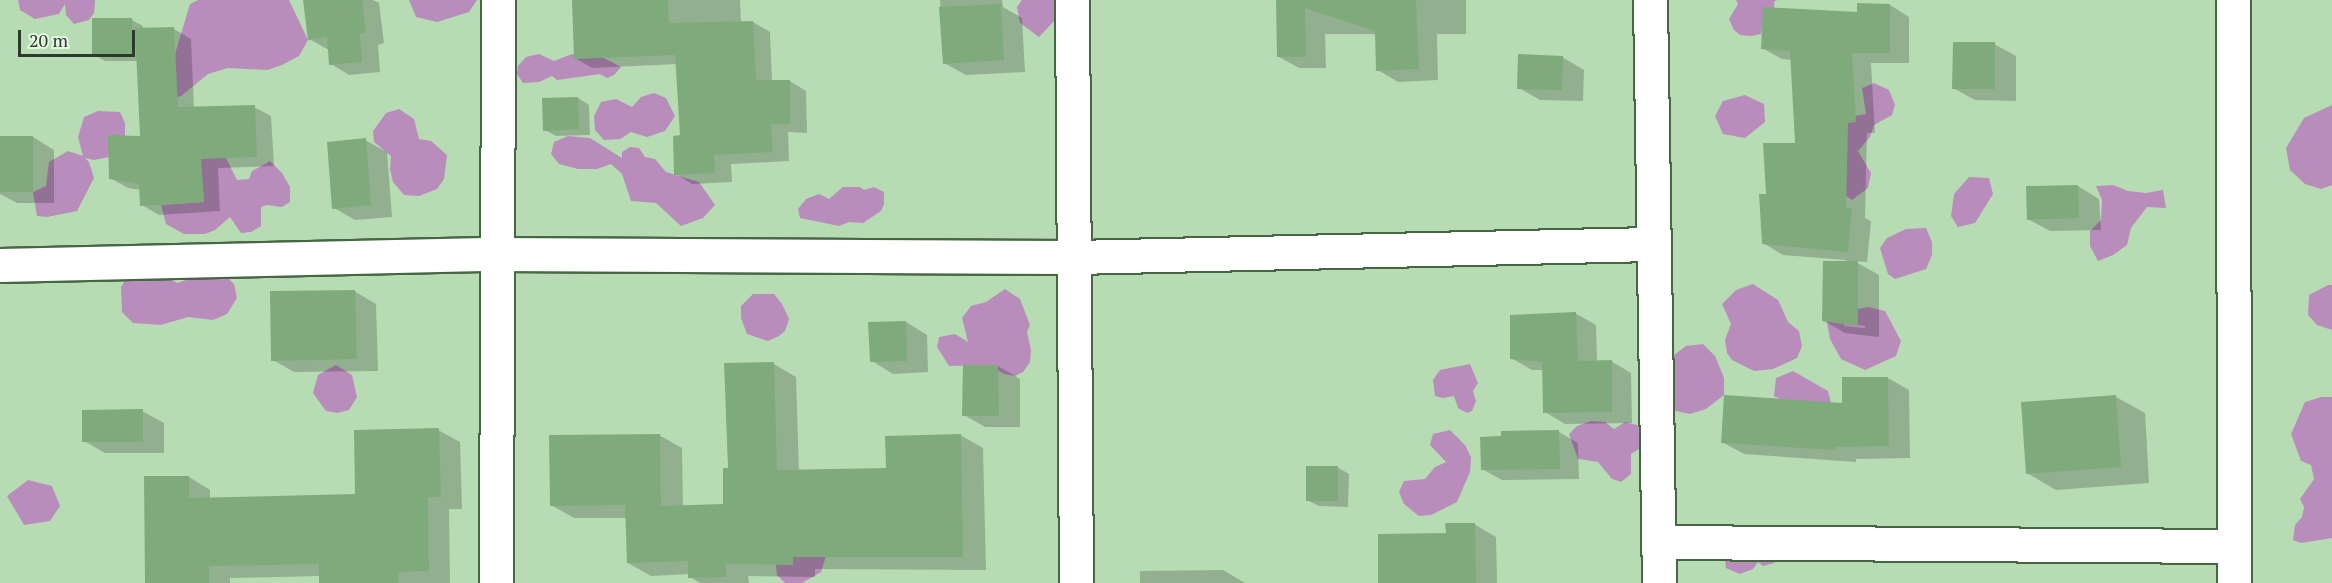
<!DOCTYPE html>
<style>
body{margin:0}
#map{position:relative;width:2332px;height:583px;overflow:hidden;background:#b7dcb4;font-family:"PT Serif",serif}
div>[style]{position:absolute}
[style*='--x']{left:calc(var(--x)*1px);top:calc(var(--y)*1px);width:calc(var(--w)*1px);rotate:calc(var(--a)*1deg)}
.forest>*{inset:0;background:#b88dbc}
.shadow>*{inset:0;background:#0003}
.building>*{inset:0;background:#7fab7c}
.roads{filter:drop-shadow(2px 0 #466744) drop-shadow(-2px 0 #466744) drop-shadow(0 2px #466744) drop-shadow(0 -2px #466744)}
.minor>*{height:33px;margin:-16.5px;padding:0 16.5px;transform-origin:16.5px;border-radius:16.5px;background:#fff}
span{translate:-50% -50%;white-space:nowrap;text-align:center;line-height:1.15;-webkit-text-stroke:4.5px #e4f7e3;paint-order:stroke}
.scale{position:absolute;left:18px;top:30px;width:117px;height:27px;box-sizing:border-box;border:3px solid #2c3a2b;border-top:0;padding-left:8px;font-size:18px;line-height:21px;white-space:nowrap;color:#2c3a2b;-webkit-text-stroke:4px #e4f7e3;paint-order:stroke}
</style>
<div id="map">
<div class="forest">
<i style="clip-path:polygon(18px 0,95px 0,95px 1px,94px 13px,89px 20px,74px 24px,66px 15px,65px 4px,59px 14px,35px 19px,20px 10px)"></i>
<i style="clip-path:polygon(198px 0,289px 0,308px 40px,299px 56px,282px 65px,267px 70px,228px 68px,208px 74px,181px 96px,171px 99px,175px 54px,190px 4px)"></i>
<i style="clip-path:polygon(409px 0,477px 0,469px 12px,437px 22px,416px 17px)"></i>
<i style="clip-path:polygon(1022px 0,1059px 0,1056px 19px,1039px 37px,1020px 23px,1017px 7px)"></i>
<i style="clip-path:polygon(1736px 0,1777px 0,1774px 2px,1775px 16px,1762px 29px,1761px 34px,1751px 36px,1740px 35px,1734px 30px,1729px 19px,1738px 4px)"></i>
<i style="clip-path:polygon(539px 54px,554px 61px,572px 54px,602px 57px,621px 67px,614px 75px,607px 78px,600px 74px,557px 80px,552px 76px,539px 82px,523px 83px,517px 74px,518px 66px,526px 57px)"></i>
<i style="clip-path:polygon(1874px 83px,1889px 90px,1895px 105px,1892px 115px,1874px 125px,1870px 137px,1858px 151px,1871px 173px,1868px 188px,1852px 200px,1833px 187px,1843px 128px,1855px 116px,1866px 114px,1862px 88px)"></i>
<i style="clip-path:polygon(654px 93px,666px 98px,675px 116px,665px 131px,647px 137px,631px 132px,620px 139px,604px 140px,595px 130px,594px 116px,601px 102px,616px 99px,632px 107px,641px 97px)"></i>
<i style="clip-path:polygon(1745px 95px,1764px 104px,1765px 122px,1745px 138px,1723px 134px,1715px 116px,1723px 101px)"></i>
<i style="clip-path:polygon(2332px 105px,2332px 185px,2321px 189px,2305px 184px,2290px 170px,2286px 148px,2304px 118px)"></i>
<i style="clip-path:polygon(399px 109px,414px 119px,419px 139px,431px 141px,447px 155px,444px 179px,437px 189px,419px 196px,404px 195px,393px 182px,390px 169px,391px 156px,374px 142px,373px 131px,386px 113px)"></i>
<i style="clip-path:polygon(98px 111px,120px 112px,125px 123px,125px 135px,109px 157px,94px 160px,85px 158px,89px 162px,94px 178px,77px 211px,47px 217px,37px 216px,33px 192px,46px 186px,49px 162px,68px 151px,83px 156px,78px 137px,84px 117px)"></i>
<i style="clip-path:polygon(568px 136px,590px 138px,622px 158px,622px 152px,630px 147px,639px 148px,645px 157px,655px 159px,666px 172px,699px 182px,715px 205px,703px 218px,681px 226px,656px 203px,631px 201px,622px 174px,611px 164px,597px 169px,578px 169px,559px 164px,551px 154px,554px 142px)"></i>
<i style="clip-path:polygon(200px 150px,226px 158px,237px 180px,249px 179px,252px 171px,270px 161px,282px 173px,290px 187px,290px 202px,282px 207px,267px 205px,261px 207px,261px 226px,251px 232px,241px 233px,230px 217px,215px 230px,205px 234px,184px 234px,166px 224px,161px 205px,204px 202px,202px 179px,193px 162px)"></i>
<i style="clip-path:polygon(1969px 177px,1989px 178px,1993px 194px,1975px 223px,1958px 227px,1951px 216px,1954px 194px)"></i>
<i style="clip-path:polygon(2113px 185px,2128px 191px,2146px 193px,2163px 190px,2166px 208px,2147px 207px,2131px 228px,2127px 245px,2113px 255px,2098px 261px,2090px 246px,2090px 231px,2101px 220px,2102px 200px,2096px 186px)"></i>
<i style="clip-path:polygon(843px 187px,860px 187px,864px 190px,874px 187px,884px 192px,884px 204px,881px 211px,863px 223px,849px 222px,839px 226px,800px 218px,798px 209px,806px 199px,819px 194px,829px 199px)"></i>
<i style="clip-path:polygon(1926px 228px,1932px 242px,1932px 255px,1926px 269px,1895px 279px,1888px 274px,1880px 248px,1887px 238px,1906px 229px)"></i>
<i style="clip-path:polygon(132px 269px,153px 270px,177px 283px,219px 269px,234px 284px,237px 298px,227px 314px,213px 320px,188px 317px,161px 325px,133px 323px,122px 312px,121px 287px)"></i>
<i style="clip-path:polygon(1753px 284px,1778px 300px,1788px 322px,1799px 331px,1802px 346px,1797px 358px,1773px 369px,1754px 371px,1732px 360px,1727px 353px,1725px 340px,1731px 324px,1722px 304px,1736px 290px)"></i>
<i style="clip-path:polygon(2328px 285px,2332px 285px,2332px 330px,2317px 325px,2308px 315px,2309px 295px)"></i>
<i style="clip-path:polygon(1005px 289px,1020px 299px,1030px 325px,1027px 332px,1031px 350px,1030px 362px,1023px 372px,1015px 376px,1004px 374px,989px 365px,949px 366px,937px 347px,939px 337px,955px 334px,968px 342px,962px 318px,971px 306px,986px 302px)"></i>
<i style="clip-path:polygon(753px 294px,774px 294px,782px 304px,789px 319px,785px 331px,779px 336px,768px 341px,747px 334px,741px 318px,741px 306px)"></i>
<i style="clip-path:polygon(1868px 307px,1885px 311px,1901px 341px,1896px 356px,1865px 370px,1841px 359px,1830px 339px,1827px 322px,1847px 311px)"></i>
<i style="clip-path:polygon(1703px 344px,1715px 356px,1724px 378px,1724px 395px,1706px 409px,1690px 414px,1676px 411px,1669px 400px,1666px 369px,1674px 355px,1686px 346px)"></i>
<i style="clip-path:polygon(1470px 364px,1478px 383px,1473px 391px,1476px 401px,1472px 411px,1467px 413px,1458px 408px,1454px 396px,1443px 398px,1435px 396px,1433px 380px,1440px 370px)"></i>
<i style="clip-path:polygon(336px 365px,352px 375px,357px 397px,349px 410px,337px 413px,326px 411px,313px 393px,318px 375px)"></i>
<i style="clip-path:polygon(1793px 371px,1828px 391px,1831px 403px,1788px 403px,1774px 396px,1776px 378px)"></i>
<i style="clip-path:polygon(2321px 397px,2332px 397px,2332px 538px,2301px 543px,2293px 540px,2295px 525px,2302px 517px,2304px 507px,2300px 499px,2314px 479px,2311px 465px,2301px 461px,2291px 434px,2305px 402px)"></i>
<i style="clip-path:polygon(1591px 421px,1605px 422px,1614px 429px,1625px 422px,1637px 425px,1644px 438px,1639px 449px,1631px 454px,1631px 474px,1621px 482px,1612px 479px,1598px 462px,1578px 459px,1569px 434px,1577px 426px)"></i>
<i style="clip-path:polygon(1450px 430px,1465px 445px,1471px 457px,1470px 472px,1457px 502px,1431px 515px,1419px 516px,1404px 504px,1399px 492px,1404px 481px,1425px 479px,1435px 467px,1446px 462px,1430px 445px,1433px 434px)"></i>
<i style="clip-path:polygon(28px 480px,52px 486px,60px 506px,50px 521px,24px 525px,7px 496px)"></i>
<i style="clip-path:polygon(787px 553px,826px 556px,821px 572px,802px 583px,785px 583px,777px 575px,776px 565px)"></i>
<i style="clip-path:polygon(1724px 553px,1777px 553px,1774px 563px,1763px 566px,1758px 562px,1753px 569px,1740px 574px,1726px 568px)"></i>
</div>
<div class="shadow">
<i style="clip-path:polygon(305px 0,373px 0,379px 3px,384px 43px,378px 45px,380px 72px,349px 75px,331px 64px,329px 50px,309px 39px)"></i>
<i style="clip-path:polygon(574px 0,740px 0,741px 22px,753px 22px,770px 32px,772px 81px,790px 81px,806px 91px,807px 133px,788px 132px,789px 161px,731px 164px,732px 182px,692px 184px,676px 174px,681px 137px,677px 64px,592px 68px,575px 58px)"></i>
<i style="clip-path:polygon(940px 0,1002px 0,1003px 7px,1022px 18px,1025px 72px,966px 75px,944px 63px)"></i>
<i style="clip-path:polygon(1277px 0,1466px 0,1466px 34px,1437px 34px,1438px 80px,1398px 82px,1378px 70px,1377px 35px,1372px 34px,1325px 34px,1326px 68px,1299px 68px,1279px 57px)"></i>
<i style="clip-path:polygon(evenodd,1890px 5px,1909px 17px,1909px 63px,1871px 63px,1875px 133px,1867px 133px,1865px 218px,1871px 221px,1867px 262px,1854px 261px,1879px 275px,1879px 337px,1845px 333px,1824px 321px,1846px 260px,1783px 255px,1763px 243px,1768px 195px,1797px 144px,1792px 60px,1782px 59px,1762px 48px,1890px 5px,1844px 323px,1865px 326px,1865px 328px,1844px 326px,1844px 323px)"></i>
<i style="clip-path:polygon(132px 20px,143px 26px,143px 29px,174px 29px,191px 39px,194px 108px,254px 107px,271px 116px,274px 166px,218px 168px,220px 211px,159px 215px,142px 205px,141px 190px,128px 188px,110px 178px,141px 137px,138px 61px,105px 61px,94px 55px)"></i>
<i style="clip-path:polygon(1994px 44px,2016px 56px,2016px 101px,1975px 100px,1953px 88px)"></i>
<i style="clip-path:polygon(1562px 57px,1584px 70px,1583px 101px,1540px 100px,1519px 88px)"></i>
<i style="clip-path:polygon(578px 98px,589px 105px,590px 135px,556px 136px,545px 130px,543px 100px)"></i>
<i style="clip-path:polygon(0 137px,33px 137px,54px 150px,54px 203px,17px 203px,0 194px)"></i>
<i style="clip-path:polygon(365px 140px,387px 152px,392px 217px,355px 220px,334px 208px)"></i>
<i style="clip-path:polygon(2078px 186px,2099px 199px,2101px 230px,2050px 231px,2028px 219px)"></i>
<i style="clip-path:polygon(354px 291px,376px 304px,378px 371px,294px 372px,273px 360px)"></i>
<i style="clip-path:polygon(1575px 313px,1596px 325px,1597px 361px,1611px 361px,1631px 373px,1632px 423px,1565px 424px,1545px 412px,1544px 370px,1532px 370px,1511px 358px)"></i>
<i style="clip-path:polygon(906px 322px,927px 335px,928px 372px,893px 374px,872px 361px)"></i>
<i style="clip-path:polygon(774px 364px,796px 377px,799px 471px,888px 469px,960px 435px,983px 448px,986px 570px,815px 569px,815px 577px,748px 576px,749px 583px,700px 583px,690px 577px,690px 574px,651px 576px,628px 563px,627px 518px,574px 518px,551px 505px,659px 435px,682px 448px,683px 507px,725px 505px,729px 470px)"></i>
<i style="clip-path:polygon(964px 366px,998px 366px,1020px 379px,1020px 427px,985px 427px,964px 415px)"></i>
<i style="clip-path:polygon(1888px 378px,1909px 390px,1910px 458px,1856px 459px,1856px 462px,1744px 454px,1722px 442px,1844px 404px)"></i>
<i style="clip-path:polygon(2116px 397px,2145px 413px,2149px 483px,2056px 490px,2027px 473px)"></i>
<i style="clip-path:polygon(142px 411px,164px 423px,164px 453px,105px 453px,84px 441px)"></i>
<i style="clip-path:polygon(438px 430px,460px 442px,462px 509px,449px 509px,450px 583px,320px 583px,320px 576px,230px 578px,230px 583px,147px 583px,189px 477px,210px 490px,210px 499px,357px 495px)"></i>
<i style="clip-path:polygon(1559px 432px,1578px 443px,1579px 479px,1502px 480px,1482px 469px)"></i>
<i style="clip-path:polygon(1337px 467px,1349px 474px,1348px 507px,1319px 506px,1307px 500px)"></i>
<i style="clip-path:polygon(1474px 524px,1496px 537px,1497px 583px,1380px 583px,1447px 535px)"></i>
<i style="clip-path:polygon(1223px 570px,1245px 583px,1140px 583px,1140px 571px)"></i>
</div>
<div class="building">
<i style="clip-path:polygon(303px 0,362px 0,366px 33px,360px 34px,362px 62px,329px 65px,327px 37px,308px 40px)"></i>
<i style="clip-path:polygon(572px 0,668px 0,669px 23px,753px 21px,756px 80px,790px 80px,790px 124px,771px 124px,773px 152px,714px 155px,715px 173px,674px 175px,673px 136px,680px 135px,675px 55px,574px 59px)"></i>
<i style="clip-path:polygon(1276px 0,1416px 0,1419px 69px,1376px 71px,1375px 31px,1305px 8px,1306px 57px,1277px 57px)"></i>
<i style="clip-path:polygon(1857px 3px,1890px 4px,1890px 53px,1852px 53px,1856px 122px,1848px 123px,1846px 208px,1852px 208px,1848px 252px,1762px 244px,1759px 194px,1766px 194px,1763px 143px,1795px 143px,1790px 51px,1761px 49px,1763px 7px,1857px 12px)"></i>
<i style="clip-path:polygon(1001px 4px,1004px 60px,943px 64px,939px 7px)"></i>
<i style="clip-path:polygon(92px 18px,132px 18px,133px 55px,92px 56px)"></i>
<i style="clip-path:polygon(174px 27px,178px 107px,255px 105px,257px 157px,201px 159px,204px 202px,140px 206px,139px 184px,109px 179px,108px 135px,140px 136px,135px 28px)"></i>
<i style="clip-path:polygon(1953px 42px,1995px 42px,1995px 89px,1952px 89px)"></i>
<i style="clip-path:polygon(1518px 54px,1563px 56px,1562px 90px,1517px 89px)"></i>
<i style="clip-path:polygon(578px 97px,579px 129px,543px 131px,542px 98px)"></i>
<i style="clip-path:polygon(0 136px,33px 136px,33px 192px,0 192px)"></i>
<i style="clip-path:polygon(366px 138px,371px 205px,332px 209px,327px 142px)"></i>
<i style="clip-path:polygon(2078px 185px,2079px 218px,2027px 220px,2026px 186px)"></i>
<i style="clip-path:polygon(1823px 261px,1858px 261px,1858px 326px,1822px 321px)"></i>
<i style="clip-path:polygon(355px 290px,357px 359px,271px 361px,270px 291px)"></i>
<i style="clip-path:polygon(1576px 312px,1578px 361px,1612px 360px,1612px 412px,1543px 413px,1542px 362px,1510px 359px,1510px 315px)"></i>
<i style="clip-path:polygon(906px 321px,907px 361px,870px 362px,868px 322px)"></i>
<i style="clip-path:polygon(774px 362px,777px 470px,886px 468px,885px 436px,961px 434px,963px 557px,793px 557px,793px 565px,726px 564px,726px 577px,688px 578px,688px 561px,627px 563px,625px 505px,550px 506px,549px 435px,660px 434px,661px 506px,723px 504px,723px 468px,728px 468px,724px 363px)"></i>
<i style="clip-path:polygon(963px 365px,998px 365px,999px 416px,962px 416px)"></i>
<i style="clip-path:polygon(1842px 377px,1888px 377px,1889px 446px,1835px 447px,1835px 450px,1721px 443px,1724px 395px,1842px 403px)"></i>
<i style="clip-path:polygon(2116px 395px,2121px 467px,2026px 474px,2021px 402px)"></i>
<i style="clip-path:polygon(143px 409px,143px 442px,82px 442px,82px 410px)"></i>
<i style="clip-path:polygon(439px 428px,441px 497px,428px 497px,429px 571px,399px 572px,398px 583px,319px 583px,319px 564px,209px 566px,209px 583px,145px 583px,144px 476px,189px 476px,189px 498px,355px 494px,354px 430px)"></i>
<i style="clip-path:polygon(1559px 430px,1560px 469px,1481px 470px,1480px 437px,1501px 436px,1501px 431px)"></i>
<i style="clip-path:polygon(1306px 466px,1338px 466px,1338px 501px,1306px 501px)"></i>
<i style="clip-path:polygon(1445px 523px,1475px 523px,1476px 583px,1378px 583px,1378px 534px,1446px 533px)"></i>
</div>
<div class="roads">
<div class="minor">
<i style="--x:1072;--y:0;--w:583;--a:89.61"></i>
<i style="--x:1650;--y:0;--w:583;--a:89.12"></i>
<i style="--x:2233;--y:0;--w:583;--a:89.9"></i>
<i style="--x:0;--y:265;--w:497;--a:-1.3"></i>
<i style="--x:497;--y:254;--w:577;--a:0.3"></i>
<i style="--x:1074;--y:257;--w:578;--a:-1.29"></i>
<i style="--x:1658;--y:542;--w:576;--a:0.4"></i>
<i style="--x:496;--y:583;--w:583;--a:-89.8"></i>
</div>
</div>
<div class="scale">20 m</div>
</div>
